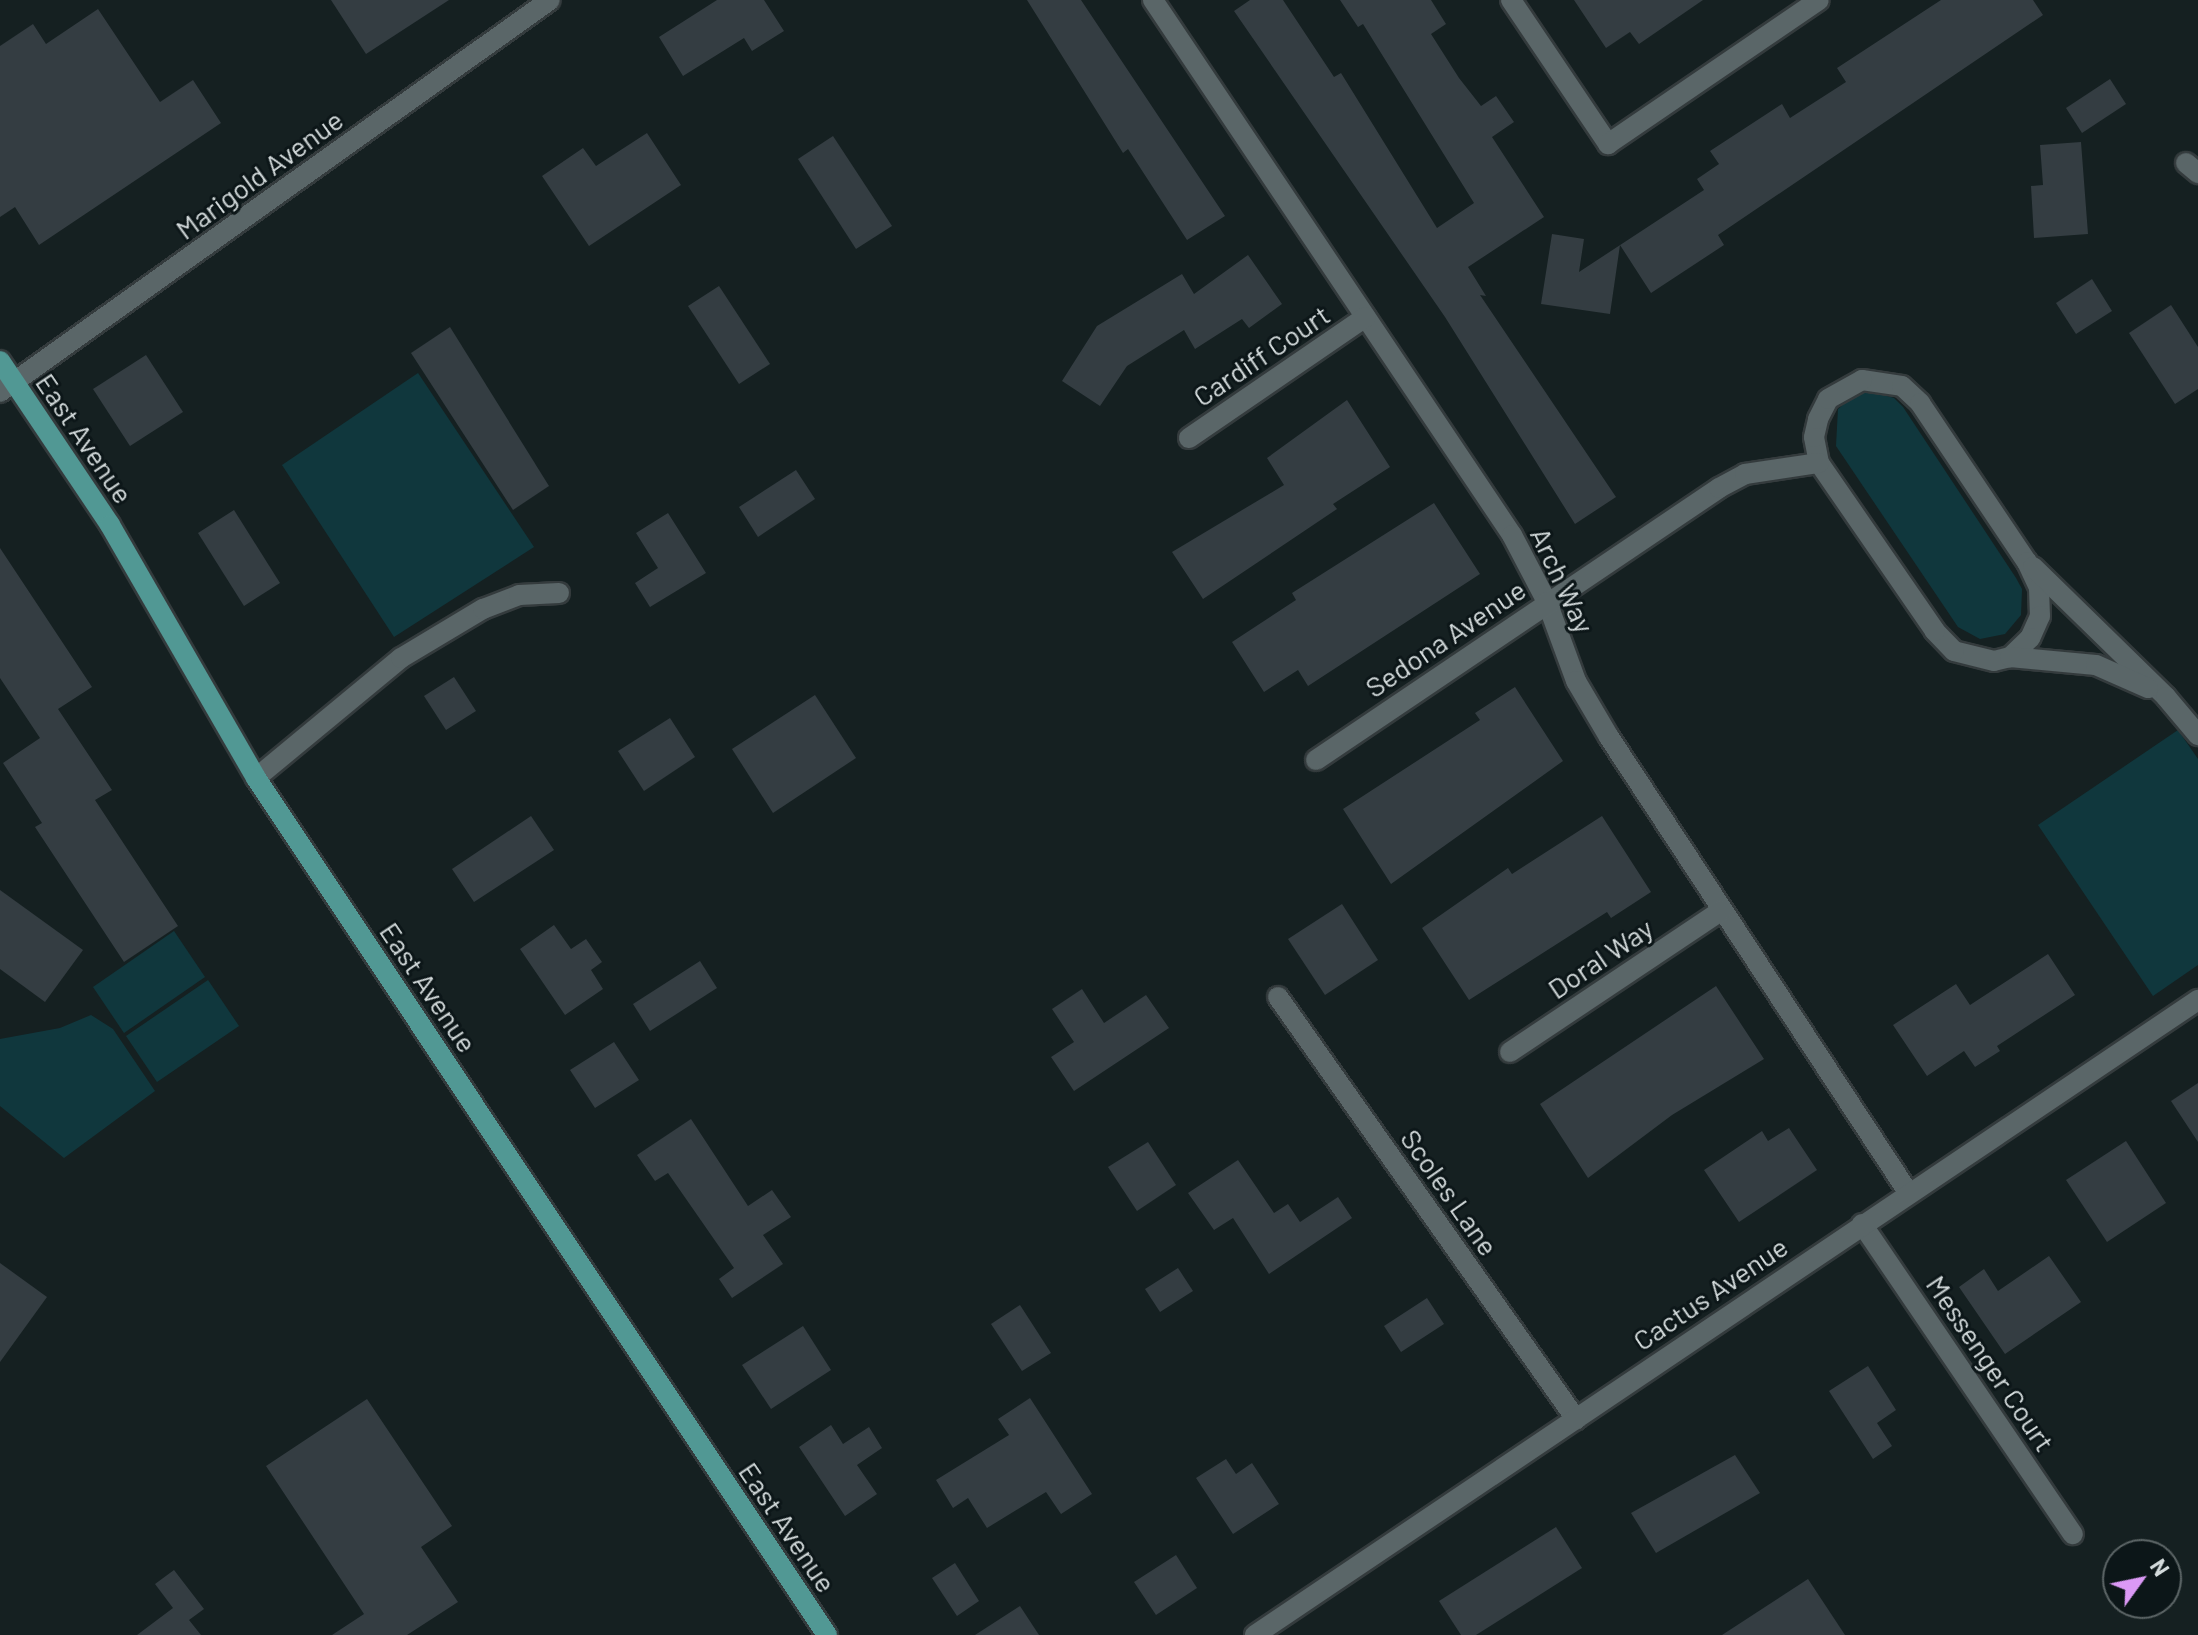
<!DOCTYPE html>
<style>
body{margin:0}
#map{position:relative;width:2198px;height:1635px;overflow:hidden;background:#152021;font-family:Barlow,sans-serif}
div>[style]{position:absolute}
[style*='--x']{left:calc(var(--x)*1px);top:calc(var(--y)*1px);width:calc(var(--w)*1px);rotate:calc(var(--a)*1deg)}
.green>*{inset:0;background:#10373d}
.building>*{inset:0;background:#343d42}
.roads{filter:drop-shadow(2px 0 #343b3d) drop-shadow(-2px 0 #343b3d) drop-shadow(0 2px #343b3d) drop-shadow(0 -2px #343b3d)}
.minor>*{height:20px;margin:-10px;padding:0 10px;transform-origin:10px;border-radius:10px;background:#5a6668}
.major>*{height:20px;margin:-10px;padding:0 10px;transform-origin:10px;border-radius:10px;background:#519894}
span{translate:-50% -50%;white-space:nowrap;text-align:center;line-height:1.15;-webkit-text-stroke:6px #0c1618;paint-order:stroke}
.street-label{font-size:28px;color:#d4dbdc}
.north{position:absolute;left:2102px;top:1539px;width:80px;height:80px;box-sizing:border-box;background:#0c1618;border:2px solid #5c6566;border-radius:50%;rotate:57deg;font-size:22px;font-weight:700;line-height:32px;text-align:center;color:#d4dbdc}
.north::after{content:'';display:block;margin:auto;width:28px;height:36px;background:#db99f5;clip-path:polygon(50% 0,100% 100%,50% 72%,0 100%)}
</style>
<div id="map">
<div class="green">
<i style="clip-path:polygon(418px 373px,534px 547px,394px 637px,282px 465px)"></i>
<i style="clip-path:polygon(1870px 391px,1894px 398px,1903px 407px,2016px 578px,2022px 589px,2021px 615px,2005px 634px,1980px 639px,1958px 627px,1836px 446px,1838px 409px,1857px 393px)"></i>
<i style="clip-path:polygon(2178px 730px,2198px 759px,2198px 965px,2153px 996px,2038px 825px)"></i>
<i style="clip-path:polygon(174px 931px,205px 977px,124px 1033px,93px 987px)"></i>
<i style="clip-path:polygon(208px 980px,239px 1026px,157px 1082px,126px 1036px)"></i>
<i style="clip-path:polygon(91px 1015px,113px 1029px,155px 1091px,64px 1158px,0 1106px,0 1039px,60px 1028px)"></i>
</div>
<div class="building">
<i style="clip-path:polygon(331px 0,449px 0,366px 54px)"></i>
<i style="clip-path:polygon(717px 0,764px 0,784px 31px,752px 51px,744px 38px,683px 76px,659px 37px)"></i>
<i style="clip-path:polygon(1027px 0,1081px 0,1225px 216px,1187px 240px,1128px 149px,1123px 153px)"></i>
<i style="clip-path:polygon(1250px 0,1283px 0,1334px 77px,1341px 73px,1437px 228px,1474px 203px,1363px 24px,1358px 27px,1340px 0,1431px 0,1446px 24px,1431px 34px,1459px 78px,1481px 106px,1496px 96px,1514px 122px,1492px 137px,1544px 217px,1468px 267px,1486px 296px,1480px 295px,1616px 497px,1575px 524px,1445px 317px,1234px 11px)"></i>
<i style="clip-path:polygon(1574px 0,1703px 0,1639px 44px,1630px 32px,1606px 48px)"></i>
<i style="clip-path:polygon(1941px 0,2033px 0,2043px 15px,1718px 235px,1724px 245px,1651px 293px,1620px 245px,1610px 314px,1541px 304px,1552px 234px,1584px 239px,1579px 272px,1704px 190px,1697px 179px,1719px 164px,1710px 151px,1782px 104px,1790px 118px,1846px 82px,1837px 68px)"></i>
<i style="clip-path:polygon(98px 9px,160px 102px,193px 80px,221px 123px,39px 245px,15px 207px,0 217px,0 46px,33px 24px,46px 44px)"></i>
<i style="clip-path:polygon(2110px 79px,2126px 104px,2082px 133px,2066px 108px)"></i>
<i style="clip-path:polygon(647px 133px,681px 185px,589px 246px,542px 176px,583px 148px,596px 166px)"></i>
<i style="clip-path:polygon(833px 136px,892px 226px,856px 249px,798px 159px)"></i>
<i style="clip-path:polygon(2081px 142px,2088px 234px,2034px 238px,2031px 186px,2043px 185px,2040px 145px)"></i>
<i style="clip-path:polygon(1248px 255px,1282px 304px,1249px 328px,1242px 319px,1195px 349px,1184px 330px,1127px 366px,1100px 406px,1062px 381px,1097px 326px,1182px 274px,1194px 294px)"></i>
<i style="clip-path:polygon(2092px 279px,2112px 311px,2076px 334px,2056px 303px)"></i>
<i style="clip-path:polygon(719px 286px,770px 364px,739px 384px,688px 306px)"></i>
<i style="clip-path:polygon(2171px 305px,2198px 347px,2198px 389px,2175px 404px,2129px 333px)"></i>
<i style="clip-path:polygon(450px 327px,549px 486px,513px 510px,411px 353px)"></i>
<i style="clip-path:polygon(146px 355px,183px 412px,130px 446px,93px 389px)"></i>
<i style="clip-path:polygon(1347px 400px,1390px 467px,1333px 504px,1337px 509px,1203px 599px,1172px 552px,1284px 485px,1267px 458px)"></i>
<i style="clip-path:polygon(796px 470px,815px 499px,758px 537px,739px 507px)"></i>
<i style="clip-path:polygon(1434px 503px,1480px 574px,1308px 686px,1298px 670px,1264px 692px,1232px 642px,1296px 600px,1292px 593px)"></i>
<i style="clip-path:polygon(234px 510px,280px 583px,244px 606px,198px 533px)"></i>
<i style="clip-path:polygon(668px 513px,706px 573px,650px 607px,635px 583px,658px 568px,636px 533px)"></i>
<i style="clip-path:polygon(0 548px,92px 687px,58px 709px,112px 790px,95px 800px,178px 926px,124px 962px,35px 827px,42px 823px,3px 763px,40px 738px,0 678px)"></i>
<i style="clip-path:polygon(454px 677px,476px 711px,446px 730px,424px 696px)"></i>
<i style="clip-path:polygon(1515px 687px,1563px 761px,1391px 884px,1343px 809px,1480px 720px,1475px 713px)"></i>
<i style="clip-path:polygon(815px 695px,856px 758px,773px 813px,732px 749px)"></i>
<i style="clip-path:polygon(670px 718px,695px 757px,644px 791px,618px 751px)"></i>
<i style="clip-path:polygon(531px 816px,554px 850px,474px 902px,452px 869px)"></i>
<i style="clip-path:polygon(1602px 816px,1651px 892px,1611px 918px,1607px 912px,1469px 1000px,1422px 928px,1508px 868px,1512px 874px)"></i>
<i style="clip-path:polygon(0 890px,83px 950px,45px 1002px,0 969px)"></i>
<i style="clip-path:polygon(1342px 904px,1378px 960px,1325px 995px,1288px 939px)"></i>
<i style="clip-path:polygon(554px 925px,571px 949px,586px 939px,602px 962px,591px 970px,603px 989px,565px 1015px,520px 949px)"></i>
<i style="clip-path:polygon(2048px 954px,2075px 995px,1997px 1046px,2000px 1051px,1975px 1067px,1964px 1051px,1927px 1076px,1893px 1025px,1956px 984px,1970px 1005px)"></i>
<i style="clip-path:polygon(700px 961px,717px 988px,650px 1031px,633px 1004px)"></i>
<i style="clip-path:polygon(1716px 986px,1764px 1059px,1672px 1115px,1588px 1178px,1540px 1104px)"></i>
<i style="clip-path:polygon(1082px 989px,1104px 1023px,1146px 995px,1169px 1028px,1074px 1091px,1051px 1057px,1074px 1042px,1052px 1009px)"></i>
<i style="clip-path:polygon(614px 1042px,639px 1080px,595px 1108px,570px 1070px)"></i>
<i style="clip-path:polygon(2198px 1083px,2198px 1142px,2171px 1101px)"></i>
<i style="clip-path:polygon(691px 1119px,748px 1206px,772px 1190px,791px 1217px,763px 1235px,783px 1264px,732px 1298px,719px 1279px,734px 1268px,668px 1173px,655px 1181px,637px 1155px)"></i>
<i style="clip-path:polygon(1789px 1128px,1817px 1170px,1739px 1222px,1704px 1170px,1762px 1131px,1768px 1141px)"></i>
<i style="clip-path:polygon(2126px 1141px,2166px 1203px,2107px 1242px,2066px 1180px)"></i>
<i style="clip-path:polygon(1148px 1142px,1176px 1185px,1137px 1211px,1108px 1167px)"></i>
<i style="clip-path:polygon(1238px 1160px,1274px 1213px,1288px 1204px,1300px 1222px,1338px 1197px,1352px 1218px,1269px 1274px,1233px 1218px,1214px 1230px,1188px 1193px)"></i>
<i style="clip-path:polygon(2049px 1256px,2081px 1302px,2005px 1354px,1959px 1287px,1984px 1269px,1998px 1291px)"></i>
<i style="clip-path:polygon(0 1263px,47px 1297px,0 1362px)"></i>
<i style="clip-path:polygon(1178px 1268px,1193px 1291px,1160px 1312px,1145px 1289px)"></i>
<i style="clip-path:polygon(1427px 1298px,1444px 1324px,1401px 1352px,1384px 1326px)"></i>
<i style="clip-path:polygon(1020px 1305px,1051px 1353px,1022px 1371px,991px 1324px)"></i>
<i style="clip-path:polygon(803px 1326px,831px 1370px,771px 1409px,742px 1365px)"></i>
<i style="clip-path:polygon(1868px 1366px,1896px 1410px,1877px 1423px,1892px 1446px,1873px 1459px,1829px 1391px)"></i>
<i style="clip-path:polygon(1030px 1398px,1092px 1494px,1061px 1514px,1046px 1492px,987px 1528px,968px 1498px,953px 1508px,936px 1480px,1009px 1435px,998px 1419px)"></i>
<i style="clip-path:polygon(367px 1399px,452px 1526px,421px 1547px,458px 1602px,407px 1635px,332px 1635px,364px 1614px,266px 1466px)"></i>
<i style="clip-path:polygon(831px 1425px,843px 1444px,869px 1427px,882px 1448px,857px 1465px,877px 1494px,845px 1516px,799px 1447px)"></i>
<i style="clip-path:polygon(1735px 1455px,1760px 1493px,1656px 1553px,1631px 1513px)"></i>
<i style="clip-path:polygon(1226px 1459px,1236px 1474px,1252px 1463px,1279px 1504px,1233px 1534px,1196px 1478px)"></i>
<i style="clip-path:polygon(1556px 1527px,1582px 1568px,1476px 1635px,1461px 1635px,1439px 1601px)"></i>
<i style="clip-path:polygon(1176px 1555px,1197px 1588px,1156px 1615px,1134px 1582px)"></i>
<i style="clip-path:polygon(955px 1563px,979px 1601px,957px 1616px,932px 1578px)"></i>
<i style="clip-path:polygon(174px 1570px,204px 1609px,189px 1620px,201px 1635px,137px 1635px,173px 1608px,155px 1584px)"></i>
<i style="clip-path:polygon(1808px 1579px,1845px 1635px,1722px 1635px)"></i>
<i style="clip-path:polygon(1020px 1606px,1039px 1635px,975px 1635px)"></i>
</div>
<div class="roads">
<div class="minor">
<i style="--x:1153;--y:0;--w:644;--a:56.14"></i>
<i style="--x:1512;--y:535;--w:76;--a:62.4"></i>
<i style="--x:1547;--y:602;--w:84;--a:69.8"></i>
<i style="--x:1576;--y:681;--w:65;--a:59.5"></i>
<i style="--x:1609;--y:737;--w:544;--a:56.69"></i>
<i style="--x:1511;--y:0;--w:174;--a:56"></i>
<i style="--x:1608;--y:144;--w:255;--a:-34.3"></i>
<i style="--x:2186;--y:163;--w:16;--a:40"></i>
<i style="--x:1862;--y:380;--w:40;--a:8.5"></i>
<i style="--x:1902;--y:386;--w:25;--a:43"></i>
<i style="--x:1920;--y:403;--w:192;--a:56.1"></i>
<i style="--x:2027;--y:562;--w:29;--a:65"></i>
<i style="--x:2039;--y:588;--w:28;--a:88"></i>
<i style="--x:2040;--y:616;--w:24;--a:114"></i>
<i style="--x:2030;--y:638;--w:28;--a:136"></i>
<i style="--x:2010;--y:657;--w:16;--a:166"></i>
<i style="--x:1994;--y:661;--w:41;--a:-166"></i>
<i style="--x:1954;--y:651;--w:28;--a:-134"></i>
<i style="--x:1935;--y:631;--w:204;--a:-124.6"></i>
<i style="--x:1819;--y:463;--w:26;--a:-101"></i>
<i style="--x:1814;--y:437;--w:18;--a:-77"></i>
<i style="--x:1818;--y:419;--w:22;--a:-63"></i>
<i style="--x:1828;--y:399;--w:39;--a:-29"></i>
<i style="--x:0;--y:392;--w:675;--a:-35.48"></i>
<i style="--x:1189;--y:438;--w:214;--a:-34.4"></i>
<i style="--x:2033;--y:567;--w:186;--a:44.3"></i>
<i style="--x:2166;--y:697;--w:50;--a:49.9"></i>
<i style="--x:2010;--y:657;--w:86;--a:5.3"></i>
<i style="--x:2096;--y:665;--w:57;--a:23.9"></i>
<i style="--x:1316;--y:760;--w:486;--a:-34"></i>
<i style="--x:1719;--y:488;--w:30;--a:-28"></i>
<i style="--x:1745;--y:474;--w:75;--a:-8.5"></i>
<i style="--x:256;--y:778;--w:188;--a:-39.6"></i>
<i style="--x:401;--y:658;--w:96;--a:-30.9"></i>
<i style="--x:483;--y:609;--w:39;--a:-21"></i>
<i style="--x:519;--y:595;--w:40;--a:-2.9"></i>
<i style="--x:1278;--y:997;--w:517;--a:54.77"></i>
<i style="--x:1510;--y:1052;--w:255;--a:-33.8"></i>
<i style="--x:1862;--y:1224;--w:375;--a:55.8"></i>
<i style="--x:1255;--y:1635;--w:1137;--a:-33.96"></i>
</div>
<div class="major">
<i style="--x:0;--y:361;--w:197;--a:56.1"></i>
<i style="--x:110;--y:525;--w:292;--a:60"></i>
<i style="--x:256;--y:778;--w:1030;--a:56.33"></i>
</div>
</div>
<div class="street-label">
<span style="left:259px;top:174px;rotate:-36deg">Marigold Avenue</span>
<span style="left:1261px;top:355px;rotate:-34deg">Cardiff Court</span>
<span style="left:85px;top:438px;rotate:56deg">East Avenue</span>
<span style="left:1563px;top:580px;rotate:65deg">Arch Way</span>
<span style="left:1445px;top:638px;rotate:-34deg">Sedona Avenue</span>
<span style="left:1600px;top:958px;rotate:-34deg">Doral Way</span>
<span style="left:429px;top:987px;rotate:56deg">East Avenue</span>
<span style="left:1450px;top:1192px;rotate:55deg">Scoles Lane</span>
<span style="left:1710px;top:1293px;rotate:-34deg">Cactus Avenue</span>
<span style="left:1991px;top:1363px;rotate:56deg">Messenger Court</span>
<span style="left:788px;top:1527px;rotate:56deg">East Avenue</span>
</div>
<div class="north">N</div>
</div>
